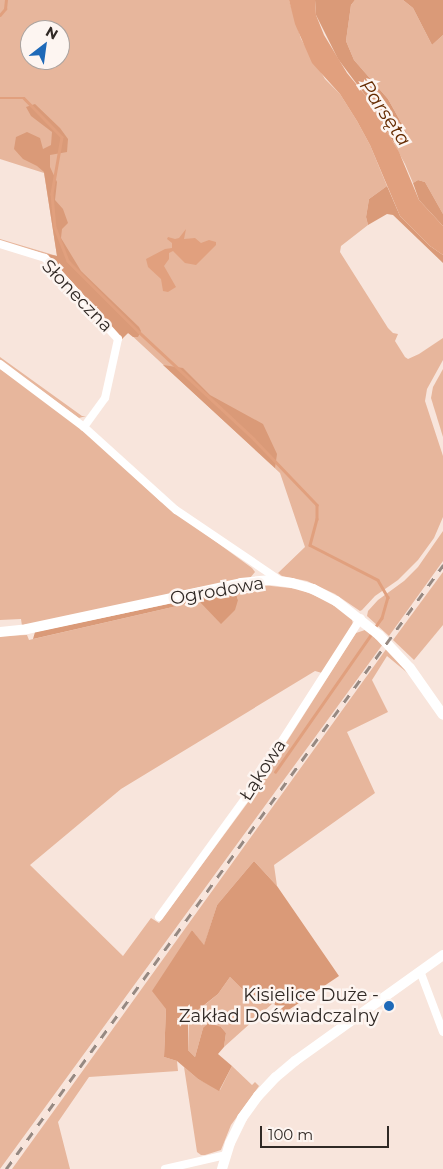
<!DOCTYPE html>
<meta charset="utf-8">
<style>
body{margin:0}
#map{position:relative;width:443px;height:1169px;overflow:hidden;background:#f8e5dc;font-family:Montserrat,sans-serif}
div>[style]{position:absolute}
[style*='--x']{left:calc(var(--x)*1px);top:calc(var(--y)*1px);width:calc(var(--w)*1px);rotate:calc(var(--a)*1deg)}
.green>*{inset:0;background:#e7b69c}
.forest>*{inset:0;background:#da9a78}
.water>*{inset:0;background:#e1a07e}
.stream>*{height:2.5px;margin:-1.25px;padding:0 1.25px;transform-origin:1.25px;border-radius:1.25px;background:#e1a07e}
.minor>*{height:8px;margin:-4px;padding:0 4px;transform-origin:4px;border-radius:4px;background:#fff}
.tertiary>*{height:10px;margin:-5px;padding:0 5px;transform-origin:5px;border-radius:5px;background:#fff}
.rail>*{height:2.5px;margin-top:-1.25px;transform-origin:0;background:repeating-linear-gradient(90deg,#968982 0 9px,transparent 0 18px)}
.dots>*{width:14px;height:14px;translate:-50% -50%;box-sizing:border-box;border:2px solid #fdf5f1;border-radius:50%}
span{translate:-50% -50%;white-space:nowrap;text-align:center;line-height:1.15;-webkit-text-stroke:5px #fdf5f1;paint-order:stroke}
.street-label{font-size:18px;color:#302925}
.poi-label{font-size:18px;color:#302925}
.right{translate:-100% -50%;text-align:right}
.water-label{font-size:19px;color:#652b01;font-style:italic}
.north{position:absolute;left:20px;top:20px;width:50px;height:50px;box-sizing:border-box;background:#fdf5f1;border:1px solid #aba39f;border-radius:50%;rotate:30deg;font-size:14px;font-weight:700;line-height:20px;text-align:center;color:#302925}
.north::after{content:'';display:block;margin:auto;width:18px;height:22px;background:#1e69b8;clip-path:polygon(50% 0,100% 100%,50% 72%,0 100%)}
.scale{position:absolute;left:260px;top:1126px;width:129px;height:22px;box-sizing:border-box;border:2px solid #302925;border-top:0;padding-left:6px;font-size:15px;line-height:18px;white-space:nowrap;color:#302925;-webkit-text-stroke:4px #fdf5f1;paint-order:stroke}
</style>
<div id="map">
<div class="green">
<i style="clip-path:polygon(evenodd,0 0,289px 0,301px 39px,325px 79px,340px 94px,357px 121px,370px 145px,387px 186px,369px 199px,366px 217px,368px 225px,341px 246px,340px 252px,388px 328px,393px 333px,398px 334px,395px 341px,405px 357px,408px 359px,419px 354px,443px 338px,443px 360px,427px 389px,425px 401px,443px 456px,443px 517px,434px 538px,418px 560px,398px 580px,375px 596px,362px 610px,360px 611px,335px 594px,307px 581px,282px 576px,278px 573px,305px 547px,280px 473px,129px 333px,125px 334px,122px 339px,49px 255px,0 241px,0 239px,57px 256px,44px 173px,0 159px,0 0,30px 30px,60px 30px,60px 60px,30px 60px,30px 30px)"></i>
<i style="clip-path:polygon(355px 0,403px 0,413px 8px,432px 45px,443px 35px,443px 214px,425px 182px,418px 180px,413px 183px,405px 164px,393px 142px,403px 143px,408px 135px,388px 99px,354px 60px,346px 41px,351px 5px)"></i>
<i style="clip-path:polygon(0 357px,82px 416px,86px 416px,79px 418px,0 360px)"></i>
<i style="clip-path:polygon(0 369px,41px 396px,100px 445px,160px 501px,252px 568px,255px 572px,250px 578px,22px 626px,21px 619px,0 620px)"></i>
<i style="clip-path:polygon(443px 369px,443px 437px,431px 398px,433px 387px)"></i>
<i style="clip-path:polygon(443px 531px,443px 561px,389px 636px,367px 616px,368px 611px,378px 600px,404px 581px,418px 567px)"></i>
<i style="clip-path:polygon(443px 572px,443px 625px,414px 660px,393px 640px)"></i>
<i style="clip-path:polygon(262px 585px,299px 589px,330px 602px,352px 619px,353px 625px,322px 673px,315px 671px,121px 789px,30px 865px,123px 956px,151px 918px,159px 923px,249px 801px,356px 633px,365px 630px,383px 644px,0 1169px,0 636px,27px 635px,29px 640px,199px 601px,238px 600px,235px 590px)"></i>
<i style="clip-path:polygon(387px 648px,410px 675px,387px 656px,372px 680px,388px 712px,347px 732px,375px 793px,274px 865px,277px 886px,254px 861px,217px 905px,204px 946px,192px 930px,166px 1009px,164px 1057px,177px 1061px,178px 1071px,89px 1077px,58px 1122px,70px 1169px,12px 1169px)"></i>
<i style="clip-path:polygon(230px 977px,251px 998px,273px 1003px,224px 1047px,226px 1033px,221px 1027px,203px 1028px,195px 1057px,188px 1050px,189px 1018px,218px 994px)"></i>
<i style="clip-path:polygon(232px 1066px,252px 1085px,255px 1082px,259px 1086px,231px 1125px,221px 1150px,205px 1155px,201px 1155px,197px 1152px,184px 1067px,198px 1079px,220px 1090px)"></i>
</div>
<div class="forest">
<i style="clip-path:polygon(315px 0,355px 0,351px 5px,346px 41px,354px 60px,388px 99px,408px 135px,403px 143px,393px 142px,365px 95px,338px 59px,316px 15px)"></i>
<i style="clip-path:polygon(403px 0,443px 0,443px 35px,432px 45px,413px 8px)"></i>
<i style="clip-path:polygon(35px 104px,60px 128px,68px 139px,67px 152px,50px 155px,50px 167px,57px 182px,55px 200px,63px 209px,68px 223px,62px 229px,61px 238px,81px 271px,139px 327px,141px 331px,138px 337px,133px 337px,128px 333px,122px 339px,47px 254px,57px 256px,44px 172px,37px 166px,23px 159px,14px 149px,16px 137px,27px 132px,40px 138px,43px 149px,51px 145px,52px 132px,31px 116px,26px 107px)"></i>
<i style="clip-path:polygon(418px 180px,425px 182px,443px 214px,443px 226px,419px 200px,413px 183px)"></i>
<i style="clip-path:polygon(387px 186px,400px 216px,430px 246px,443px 255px,443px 263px,393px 215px,387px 214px,368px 225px,366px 217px,369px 199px)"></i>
<i style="clip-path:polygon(163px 365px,183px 368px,210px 395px,263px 424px,277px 454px,275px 468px)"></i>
<i style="clip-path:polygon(235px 590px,238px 600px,235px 610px,221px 624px,199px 601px,33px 639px,35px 632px)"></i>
<i style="clip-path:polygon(254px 861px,277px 886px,339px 976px,284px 1013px,273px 1003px,251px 998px,230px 977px,218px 994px,188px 1018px,188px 1050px,195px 1057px,203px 1028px,209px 1023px,221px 1027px,226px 1033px,224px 1047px,218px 1054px,232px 1066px,219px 1091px,198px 1079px,177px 1061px,164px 1057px,166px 1009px,152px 991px,192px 930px,204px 945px,217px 905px)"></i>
</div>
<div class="water">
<i style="clip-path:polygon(289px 0,315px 0,316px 15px,324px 35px,347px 73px,365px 95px,399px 152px,419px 200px,443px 226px,443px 255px,430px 246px,400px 216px,370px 145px,357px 121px,340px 94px,312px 63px,295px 24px)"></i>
<i style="clip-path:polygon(186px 229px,184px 239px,195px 238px,201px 243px,209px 240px,216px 242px,216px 245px,196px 265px,185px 263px,173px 251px,169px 253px,169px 259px,164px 266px,176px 287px,168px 292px,163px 291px,161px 279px,148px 267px,146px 259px,165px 249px,172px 248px,172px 243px,167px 239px,168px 237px,175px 239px,179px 238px)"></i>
</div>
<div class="stream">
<i style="--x:0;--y:15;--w:8;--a:-50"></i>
<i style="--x:5;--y:9;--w:9;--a:-84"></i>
<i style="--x:0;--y:98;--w:24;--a:0"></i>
<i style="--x:24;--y:98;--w:54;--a:45.7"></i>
<i style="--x:62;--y:137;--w:58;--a:100"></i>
<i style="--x:52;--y:194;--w:33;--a:85"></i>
<i style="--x:55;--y:227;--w:36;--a:69"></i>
<i style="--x:68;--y:261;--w:100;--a:45"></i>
<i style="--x:139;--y:332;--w:157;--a:42.9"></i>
<i style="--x:254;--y:439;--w:91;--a:46.3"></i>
<i style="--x:317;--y:505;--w:14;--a:90"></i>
<i style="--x:317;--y:519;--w:27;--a:105"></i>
<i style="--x:310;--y:545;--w:76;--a:27.2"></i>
<i style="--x:378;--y:580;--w:20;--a:60"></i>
<i style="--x:388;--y:597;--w:22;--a:106"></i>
<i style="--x:382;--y:618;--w:12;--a:125"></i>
<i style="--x:275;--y:772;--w:169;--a:-55.1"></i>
</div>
<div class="minor">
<i style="--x:0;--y:244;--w:47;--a:17.3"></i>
<i style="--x:45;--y:258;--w:109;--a:48"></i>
<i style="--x:118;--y:339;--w:60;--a:102.4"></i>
<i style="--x:105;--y:398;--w:36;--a:126"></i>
<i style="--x:0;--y:364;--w:105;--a:36.9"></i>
<i style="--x:84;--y:427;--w:124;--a:42.1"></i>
<i style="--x:176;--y:510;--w:127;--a:34.1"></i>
<i style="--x:159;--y:917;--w:145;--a:-54"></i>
<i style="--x:244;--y:800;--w:216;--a:-57.3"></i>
<i style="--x:420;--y:971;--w:65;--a:69.3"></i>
<i style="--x:165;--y:1169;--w:63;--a:-12.9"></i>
</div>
<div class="tertiary">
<i style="--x:0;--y:632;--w:27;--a:-6"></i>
<i style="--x:27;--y:629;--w:219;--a:-12.1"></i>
<i style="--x:241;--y:583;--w:30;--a:-6"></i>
<i style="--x:271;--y:580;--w:21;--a:8"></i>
<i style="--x:292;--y:583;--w:22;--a:16"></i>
<i style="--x:313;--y:589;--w:26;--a:28"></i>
<i style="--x:336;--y:601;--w:55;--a:38.3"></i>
<i style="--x:379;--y:635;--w:45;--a:46.8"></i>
<i style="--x:410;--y:668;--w:57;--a:54.9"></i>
<i style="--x:222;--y:1169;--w:27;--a:-73"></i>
<i style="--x:230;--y:1143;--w:28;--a:-64"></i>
<i style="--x:242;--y:1118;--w:27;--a:-54"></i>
<i style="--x:258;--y:1096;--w:26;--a:-47"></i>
<i style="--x:276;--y:1077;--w:25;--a:-40"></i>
<i style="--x:295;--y:1061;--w:182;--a:-35.6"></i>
</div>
<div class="rail">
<i style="--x:6;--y:1169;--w:746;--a:-54.11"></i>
</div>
<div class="dots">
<i style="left:389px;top:1006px;background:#1e69b8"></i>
</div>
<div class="street-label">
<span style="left:77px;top:296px;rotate:46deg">Słoneczna</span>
<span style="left:217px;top:591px;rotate:-10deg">Ogrodowa</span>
<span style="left:263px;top:770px;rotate:-57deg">Łąkowa</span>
</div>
<div class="poi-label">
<span class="right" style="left:379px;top:1006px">Kisielice Duże -<br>Zakład Doświadczalny</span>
</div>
<div class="water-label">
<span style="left:385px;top:113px;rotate:56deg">Parsęta</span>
</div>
<div class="north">N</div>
<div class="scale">100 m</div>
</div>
